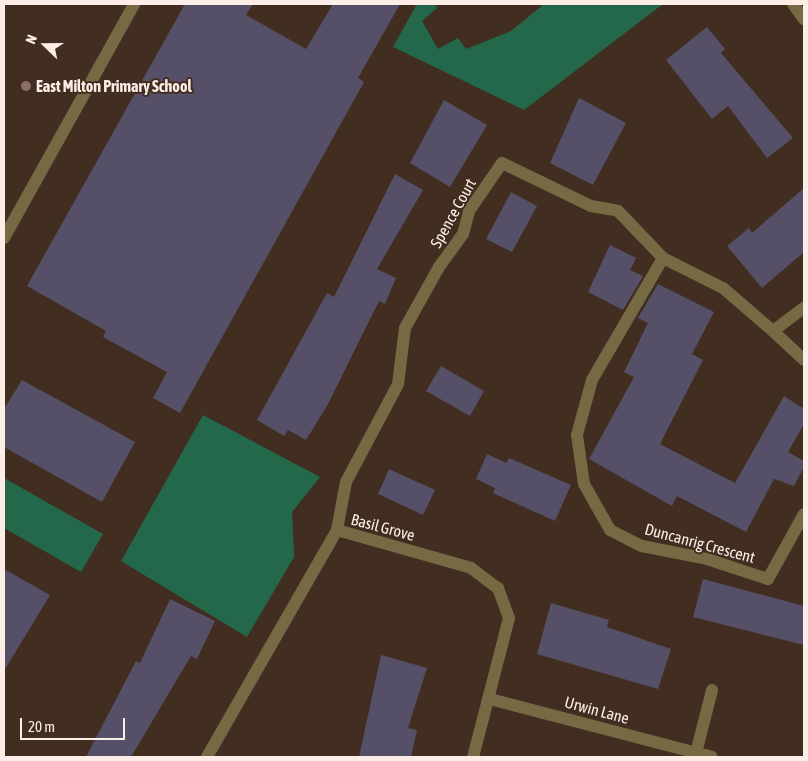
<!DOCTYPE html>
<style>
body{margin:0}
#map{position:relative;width:808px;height:761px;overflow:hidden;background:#422d21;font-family:"Asap Condensed",sans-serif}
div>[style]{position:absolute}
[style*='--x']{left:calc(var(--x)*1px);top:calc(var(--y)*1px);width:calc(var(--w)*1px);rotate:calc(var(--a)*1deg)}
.green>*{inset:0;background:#23684b}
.building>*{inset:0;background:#555067}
.street>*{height:12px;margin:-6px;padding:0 6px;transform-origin:6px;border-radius:6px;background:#756a44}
.dots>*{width:14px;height:14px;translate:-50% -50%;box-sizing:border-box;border:2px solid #422d21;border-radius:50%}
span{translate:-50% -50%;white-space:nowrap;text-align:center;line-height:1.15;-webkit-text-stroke:4px #422d21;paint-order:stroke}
.poi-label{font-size:16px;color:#fcede6;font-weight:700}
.left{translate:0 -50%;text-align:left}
.street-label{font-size:16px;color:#fcede6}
.frame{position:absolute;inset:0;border:5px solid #fcede6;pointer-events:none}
.north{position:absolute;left:20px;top:20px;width:50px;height:50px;-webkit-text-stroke:4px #422d21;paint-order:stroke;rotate:292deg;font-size:14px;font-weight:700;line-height:20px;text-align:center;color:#fcede6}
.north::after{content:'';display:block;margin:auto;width:18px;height:22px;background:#fcede6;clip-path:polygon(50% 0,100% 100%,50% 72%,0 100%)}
.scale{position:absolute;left:20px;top:718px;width:105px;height:22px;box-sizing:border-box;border:2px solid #fcede6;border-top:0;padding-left:6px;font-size:15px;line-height:18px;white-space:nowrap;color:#fcede6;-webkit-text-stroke:4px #422d21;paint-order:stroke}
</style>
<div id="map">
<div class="green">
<i style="clip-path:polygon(417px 4px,434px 4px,437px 8px,422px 21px,438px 49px,458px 38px,466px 49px,511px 31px,544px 4px,663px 4px,524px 110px,393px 47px)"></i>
<i style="clip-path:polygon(203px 415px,320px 477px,292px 512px,294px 557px,247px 637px,121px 561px)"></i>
<i style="clip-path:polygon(4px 478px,103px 534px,81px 572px,4px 528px)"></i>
</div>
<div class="building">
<i style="clip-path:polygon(185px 4px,253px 4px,246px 15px,306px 49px,333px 4px,400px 4px,358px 78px,364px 82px,180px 413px,153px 398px,167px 372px,103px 337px,106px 331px,27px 286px)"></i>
<i style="clip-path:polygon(707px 27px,725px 49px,721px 53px,793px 138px,767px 158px,728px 106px,712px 119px,666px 60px)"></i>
<i style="clip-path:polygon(579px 98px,626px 123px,593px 185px,550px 163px)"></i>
<i style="clip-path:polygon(444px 100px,487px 125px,450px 187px,410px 163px)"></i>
<i style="clip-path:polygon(395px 174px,423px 190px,377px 269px,396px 278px,385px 304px,379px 301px,327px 406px,306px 440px,288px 430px,284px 436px,257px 420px,327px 293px,334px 297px)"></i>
<i style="clip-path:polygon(804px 188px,804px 252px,762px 288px,727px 246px,749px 228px,752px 233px)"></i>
<i style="clip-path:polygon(511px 192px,537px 206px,512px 252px,486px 239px)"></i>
<i style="clip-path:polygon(610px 245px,636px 258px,630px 270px,643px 276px,623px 310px,588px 292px)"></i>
<i style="clip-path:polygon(658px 284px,714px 312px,692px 354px,703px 360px,660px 444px,735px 483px,784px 396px,804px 409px,804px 424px,788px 452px,804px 461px,804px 467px,794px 486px,774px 479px,746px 532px,677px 496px,672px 506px,589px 459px,634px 377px,624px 372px,648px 323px,638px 318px)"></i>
<i style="clip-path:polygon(441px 366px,484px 391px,470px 416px,426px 391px)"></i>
<i style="clip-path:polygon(22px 380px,135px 442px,102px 502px,4px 447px,4px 409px)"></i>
<i style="clip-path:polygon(487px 454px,506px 463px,509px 458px,571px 485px,555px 521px,493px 493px,495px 488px,476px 479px)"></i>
<i style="clip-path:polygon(389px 469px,435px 490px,423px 515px,378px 494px)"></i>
<i style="clip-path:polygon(4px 569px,50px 595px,4px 671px)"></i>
<i style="clip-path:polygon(703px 579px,804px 606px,804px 645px,693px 617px)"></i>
<i style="clip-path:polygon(170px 599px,215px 621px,197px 659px,191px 656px,131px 757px,86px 757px,136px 661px,140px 663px)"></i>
<i style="clip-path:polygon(551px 603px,609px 620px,607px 627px,671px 649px,658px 689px,537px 654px)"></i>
<i style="clip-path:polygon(381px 655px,427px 668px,408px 728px,417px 730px,411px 757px,359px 757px)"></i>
</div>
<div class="street">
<i style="--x:793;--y:4;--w:19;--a:54"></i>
<i style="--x:4;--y:238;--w:268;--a:-60.9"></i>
<i style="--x:663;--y:258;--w:141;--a:120.2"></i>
<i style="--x:592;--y:380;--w:57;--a:105.3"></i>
<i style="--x:577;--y:435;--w:49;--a:81.9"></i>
<i style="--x:584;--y:484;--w:53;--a:60.5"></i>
<i style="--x:610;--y:530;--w:36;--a:27"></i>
<i style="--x:642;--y:546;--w:66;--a:11.3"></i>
<i style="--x:707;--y:559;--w:64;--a:18.2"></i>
<i style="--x:768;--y:579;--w:74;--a:-61"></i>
<i style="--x:773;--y:331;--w:42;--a:43.1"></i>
<i style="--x:337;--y:530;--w:139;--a:15.8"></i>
<i style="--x:471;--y:568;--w:34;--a:37"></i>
<i style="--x:498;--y:588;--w:32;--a:70"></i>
<i style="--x:509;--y:618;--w:144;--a:104.5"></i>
<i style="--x:490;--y:699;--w:229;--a:14.6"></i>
<i style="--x:696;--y:753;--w:65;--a:-75.7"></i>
<i style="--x:207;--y:757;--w:262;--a:-60.2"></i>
<i style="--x:337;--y:530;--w:49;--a:-79.4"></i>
<i style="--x:346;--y:482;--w:111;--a:-62"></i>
<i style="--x:398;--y:384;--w:56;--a:-82.9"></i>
<i style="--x:405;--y:328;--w:70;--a:-60.9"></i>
<i style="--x:439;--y:267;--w:41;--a:-54"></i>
<i style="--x:463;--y:234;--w:24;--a:-75"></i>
<i style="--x:469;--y:211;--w:58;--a:-55.5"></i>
<i style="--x:502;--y:163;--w:99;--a:25.8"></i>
<i style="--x:591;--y:206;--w:27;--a:10"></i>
<i style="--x:618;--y:211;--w:65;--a:46.2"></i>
<i style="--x:663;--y:258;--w:67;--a:26.6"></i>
<i style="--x:723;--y:288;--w:66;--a:40.7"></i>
<i style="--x:773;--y:331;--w:39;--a:-37"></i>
</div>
<div class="dots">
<i style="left:26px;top:86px;background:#8d6e63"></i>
</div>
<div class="poi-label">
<span class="left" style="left:36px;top:86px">East Milton Primary School</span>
</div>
<div class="street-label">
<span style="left:453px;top:213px;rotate:-61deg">Spence Court</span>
<span style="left:383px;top:527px;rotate:15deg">Basil Grove</span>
<span style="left:700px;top:543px;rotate:15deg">Duncanrig Crescent</span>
<span style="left:597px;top:710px;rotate:15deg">Urwin Lane</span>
</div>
<div class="frame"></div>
<div class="north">N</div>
<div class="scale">20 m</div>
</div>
